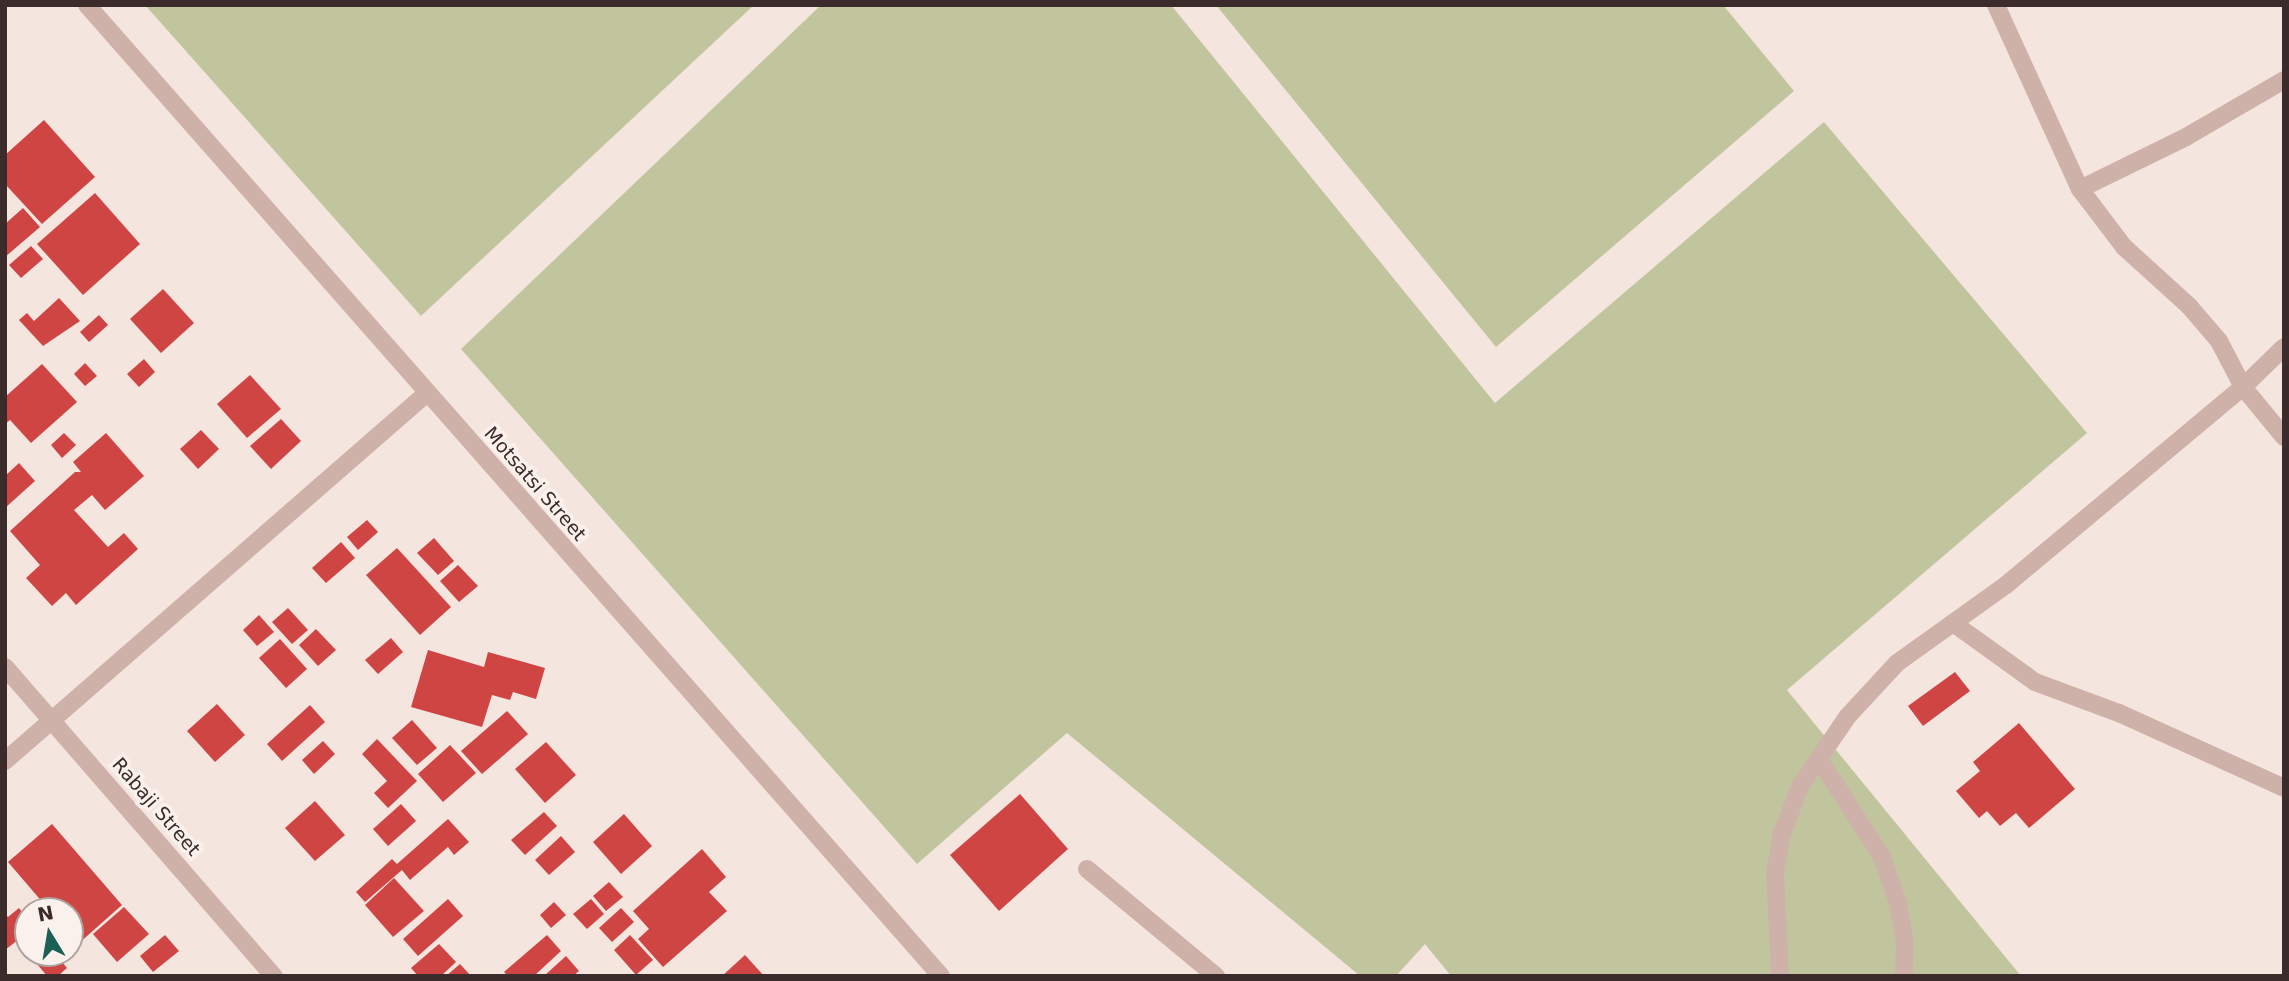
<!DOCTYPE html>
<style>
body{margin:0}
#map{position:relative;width:2289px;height:981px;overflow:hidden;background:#f5e5df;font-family:"DejaVu Sans",sans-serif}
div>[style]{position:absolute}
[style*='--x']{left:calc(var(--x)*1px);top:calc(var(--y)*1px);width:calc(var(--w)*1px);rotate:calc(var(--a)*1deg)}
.green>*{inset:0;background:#c1c59d}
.building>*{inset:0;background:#ce4544}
.service>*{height:18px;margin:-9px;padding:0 9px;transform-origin:9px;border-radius:9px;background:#ceb2a9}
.minor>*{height:18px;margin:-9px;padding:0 9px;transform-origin:9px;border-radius:9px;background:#ceb2a9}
span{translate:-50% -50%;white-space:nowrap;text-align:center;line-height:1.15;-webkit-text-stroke:7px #fbf1ec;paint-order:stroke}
.street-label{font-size:19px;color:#3b2b2a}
.frame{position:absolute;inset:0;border:7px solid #3b2b2a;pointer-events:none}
.north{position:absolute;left:14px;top:897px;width:70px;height:70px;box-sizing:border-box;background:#fbf1ec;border:2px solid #aea29e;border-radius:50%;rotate:349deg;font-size:19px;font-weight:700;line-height:28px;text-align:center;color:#3b2b2a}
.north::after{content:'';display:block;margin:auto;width:24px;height:32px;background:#1c6055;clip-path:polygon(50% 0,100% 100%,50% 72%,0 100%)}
</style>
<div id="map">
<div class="green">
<i style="clip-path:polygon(145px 5px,754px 5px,421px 316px)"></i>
<i style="clip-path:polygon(821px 5px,1171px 5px,1495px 403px,1824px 122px,2087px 433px,1787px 690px,2021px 976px,1451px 976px,1425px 944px,1396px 976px,1360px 976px,1067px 733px,917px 864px,461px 349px)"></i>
<i style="clip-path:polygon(1216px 5px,1723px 5px,1794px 91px,1496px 347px)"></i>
</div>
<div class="building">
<i style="clip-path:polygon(44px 120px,95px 177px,42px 224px,5px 184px,5px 155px)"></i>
<i style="clip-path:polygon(95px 193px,140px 244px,83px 295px,37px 244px)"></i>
<i style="clip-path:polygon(23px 208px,40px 227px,5px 257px,5px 224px)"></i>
<i style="clip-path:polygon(31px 246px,43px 259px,21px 278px,9px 265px)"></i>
<i style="clip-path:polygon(163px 289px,194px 323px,161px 353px,130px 319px)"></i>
<i style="clip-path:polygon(59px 298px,80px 321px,43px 346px,19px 320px,27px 313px,34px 321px)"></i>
<i style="clip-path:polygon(99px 315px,108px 325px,89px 342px,80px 332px)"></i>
<i style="clip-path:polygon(144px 359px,155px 372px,139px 387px,127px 374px)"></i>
<i style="clip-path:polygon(85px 363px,97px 376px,85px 386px,74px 374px)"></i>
<i style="clip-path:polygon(42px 364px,77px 402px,31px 443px,10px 420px,5px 424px,5px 397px)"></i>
<i style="clip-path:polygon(250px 375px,281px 409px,247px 438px,217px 404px)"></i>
<i style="clip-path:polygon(281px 419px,301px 441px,271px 469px,250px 446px)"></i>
<i style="clip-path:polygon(201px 430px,219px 449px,198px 469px,180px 449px)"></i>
<i style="clip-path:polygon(64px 433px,76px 445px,62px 458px,51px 445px)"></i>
<i style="clip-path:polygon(106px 433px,144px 476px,105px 510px,92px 495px,74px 510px,108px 547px,124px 533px,138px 549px,76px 605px,66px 593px,52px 606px,26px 578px,40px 565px,10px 531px,75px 472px,81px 472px,73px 462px)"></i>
<i style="clip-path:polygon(19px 463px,35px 481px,5px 508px,5px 476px)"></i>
<i style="clip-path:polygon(367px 520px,378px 532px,358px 550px,347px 537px)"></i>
<i style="clip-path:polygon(434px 538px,454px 561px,438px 575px,417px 553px)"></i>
<i style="clip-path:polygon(341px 542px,355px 558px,326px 583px,312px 568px)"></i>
<i style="clip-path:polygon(397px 548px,451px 607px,420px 635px,366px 575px)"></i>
<i style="clip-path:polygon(458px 565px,478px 586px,459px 602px,440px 581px)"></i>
<i style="clip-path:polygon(288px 608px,308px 630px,292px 644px,272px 622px)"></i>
<i style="clip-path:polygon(259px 615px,274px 632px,257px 646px,243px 630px)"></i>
<i style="clip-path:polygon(316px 629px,336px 650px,318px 666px,299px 645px)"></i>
<i style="clip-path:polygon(391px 638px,403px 652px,378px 674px,365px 660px)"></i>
<i style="clip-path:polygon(280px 639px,307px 669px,286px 688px,259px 658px)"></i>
<i style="clip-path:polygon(428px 650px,484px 667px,488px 652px,545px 668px,536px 699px,513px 692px,510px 700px,492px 695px,482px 727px,411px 707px)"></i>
<i style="clip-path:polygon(1955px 672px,1970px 691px,1923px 726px,1908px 706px)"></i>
<i style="clip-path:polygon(217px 704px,245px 735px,215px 762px,187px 731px)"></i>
<i style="clip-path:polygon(310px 705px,325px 722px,282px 761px,267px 744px)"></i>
<i style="clip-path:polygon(507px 711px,528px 734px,482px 774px,461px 751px)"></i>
<i style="clip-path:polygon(412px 720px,437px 748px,417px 765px,392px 738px)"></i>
<i style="clip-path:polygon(2019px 723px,2075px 789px,2029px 828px,2016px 813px,2000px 826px,1987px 811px,1979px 818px,1956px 791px,1980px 771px,1973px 762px)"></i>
<i style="clip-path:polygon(377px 739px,417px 781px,388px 808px,374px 793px,387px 781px,362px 754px)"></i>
<i style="clip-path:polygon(323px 741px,335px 754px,314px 774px,302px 760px)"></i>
<i style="clip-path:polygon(546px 742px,576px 775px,545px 803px,515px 769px)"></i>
<i style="clip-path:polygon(450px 745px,476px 773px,443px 802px,418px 774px)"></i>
<i style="clip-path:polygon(1020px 794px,1068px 849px,999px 911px,950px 855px)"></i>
<i style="clip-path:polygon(315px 801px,345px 835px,315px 861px,285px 828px)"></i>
<i style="clip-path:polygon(401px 804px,416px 821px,388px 846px,373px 829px)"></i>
<i style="clip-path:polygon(544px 812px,557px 826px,525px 855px,511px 840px)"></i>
<i style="clip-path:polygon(624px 814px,652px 846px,621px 874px,593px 842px)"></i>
<i style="clip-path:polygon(448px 819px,469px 842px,454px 855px,448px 847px,410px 880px,402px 870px,365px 902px,356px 892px,392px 859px,397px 864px)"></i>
<i style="clip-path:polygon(52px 824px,122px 905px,78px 944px,70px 935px,70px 911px,50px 911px,8px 862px)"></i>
<i style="clip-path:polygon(561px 836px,575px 852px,549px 875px,535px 860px)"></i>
<i style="clip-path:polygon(702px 849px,726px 877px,709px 892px,727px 911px,663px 967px,638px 939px,649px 929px,633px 911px)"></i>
<i style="clip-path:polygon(394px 878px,424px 911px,393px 937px,365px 905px)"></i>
<i style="clip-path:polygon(609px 882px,623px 897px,606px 911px,593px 896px)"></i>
<i style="clip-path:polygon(448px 899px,463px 916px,418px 956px,403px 939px)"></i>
<i style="clip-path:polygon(591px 899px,604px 914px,587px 929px,573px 914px)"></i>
<i style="clip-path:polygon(554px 902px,566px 915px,551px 928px,540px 915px)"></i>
<i style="clip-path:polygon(124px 907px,149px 934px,117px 962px,93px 934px)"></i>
<i style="clip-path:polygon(19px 908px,28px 919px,28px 932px,5px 950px,5px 914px,8px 917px)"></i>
<i style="clip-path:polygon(621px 908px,634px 922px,612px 942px,599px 928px)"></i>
<i style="clip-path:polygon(165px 935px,179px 951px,153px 972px,140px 956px)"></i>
<i style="clip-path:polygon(547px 935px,561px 951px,534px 976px,508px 976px,504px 972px)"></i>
<i style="clip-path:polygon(630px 935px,653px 960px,636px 975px,614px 950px)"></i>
<i style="clip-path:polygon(439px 944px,456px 962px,441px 976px,418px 976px,411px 968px)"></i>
<i style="clip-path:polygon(28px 953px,55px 953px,67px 968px,58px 976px,47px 976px)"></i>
<i style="clip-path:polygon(745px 955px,764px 976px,722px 976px)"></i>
<i style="clip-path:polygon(566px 956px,579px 971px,573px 976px,544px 976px)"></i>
<i style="clip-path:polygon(460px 964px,471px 976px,446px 976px)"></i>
</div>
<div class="service">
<i style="--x:1953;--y:623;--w:101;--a:35.7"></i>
<i style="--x:2035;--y:682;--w:90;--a:20.3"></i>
<i style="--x:2119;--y:713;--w:181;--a:24.4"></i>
<i style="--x:1819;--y:759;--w:117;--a:57.3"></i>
<i style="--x:1882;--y:857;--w:49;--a:70.8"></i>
<i style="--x:1898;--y:903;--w:40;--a:80"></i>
<i style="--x:1905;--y:942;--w:34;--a:92"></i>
<i style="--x:1087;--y:869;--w:168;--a:39.7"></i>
<i style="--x:1780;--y:976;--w:103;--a:-92.8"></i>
<i style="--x:1775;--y:873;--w:40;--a:-80"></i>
<i style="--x:1782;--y:834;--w:51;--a:-69.4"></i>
<i style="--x:1800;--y:786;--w:85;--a:-55.6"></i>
<i style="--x:1848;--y:716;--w:72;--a:-47.2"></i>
<i style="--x:1897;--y:663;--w:134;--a:-35.6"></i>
<i style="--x:2006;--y:585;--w:309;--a:-39.9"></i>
</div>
<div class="minor">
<i style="--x:87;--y:5;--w:1293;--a:48.67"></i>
<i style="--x:1996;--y:5;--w:202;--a:65.5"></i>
<i style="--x:2080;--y:189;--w:73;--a:52.8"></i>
<i style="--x:2124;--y:247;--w:88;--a:42.2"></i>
<i style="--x:2189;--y:306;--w:46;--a:49.4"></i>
<i style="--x:2219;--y:341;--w:52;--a:62.4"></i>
<i style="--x:2243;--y:387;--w:65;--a:50.6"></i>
<i style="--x:2080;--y:189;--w:118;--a:-26.1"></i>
<i style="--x:2186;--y:137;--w:113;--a:-30.2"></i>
<i style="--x:2243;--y:387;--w:57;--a:-44.3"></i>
<i style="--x:5;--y:667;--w:410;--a:49"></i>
<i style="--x:5;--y:761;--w:560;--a:-41.09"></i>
</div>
<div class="street-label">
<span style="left:535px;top:484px;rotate:49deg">Motsatsi Street</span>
<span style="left:156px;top:807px;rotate:49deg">Rabaji Street</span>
</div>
<div class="frame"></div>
<div class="north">N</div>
</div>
